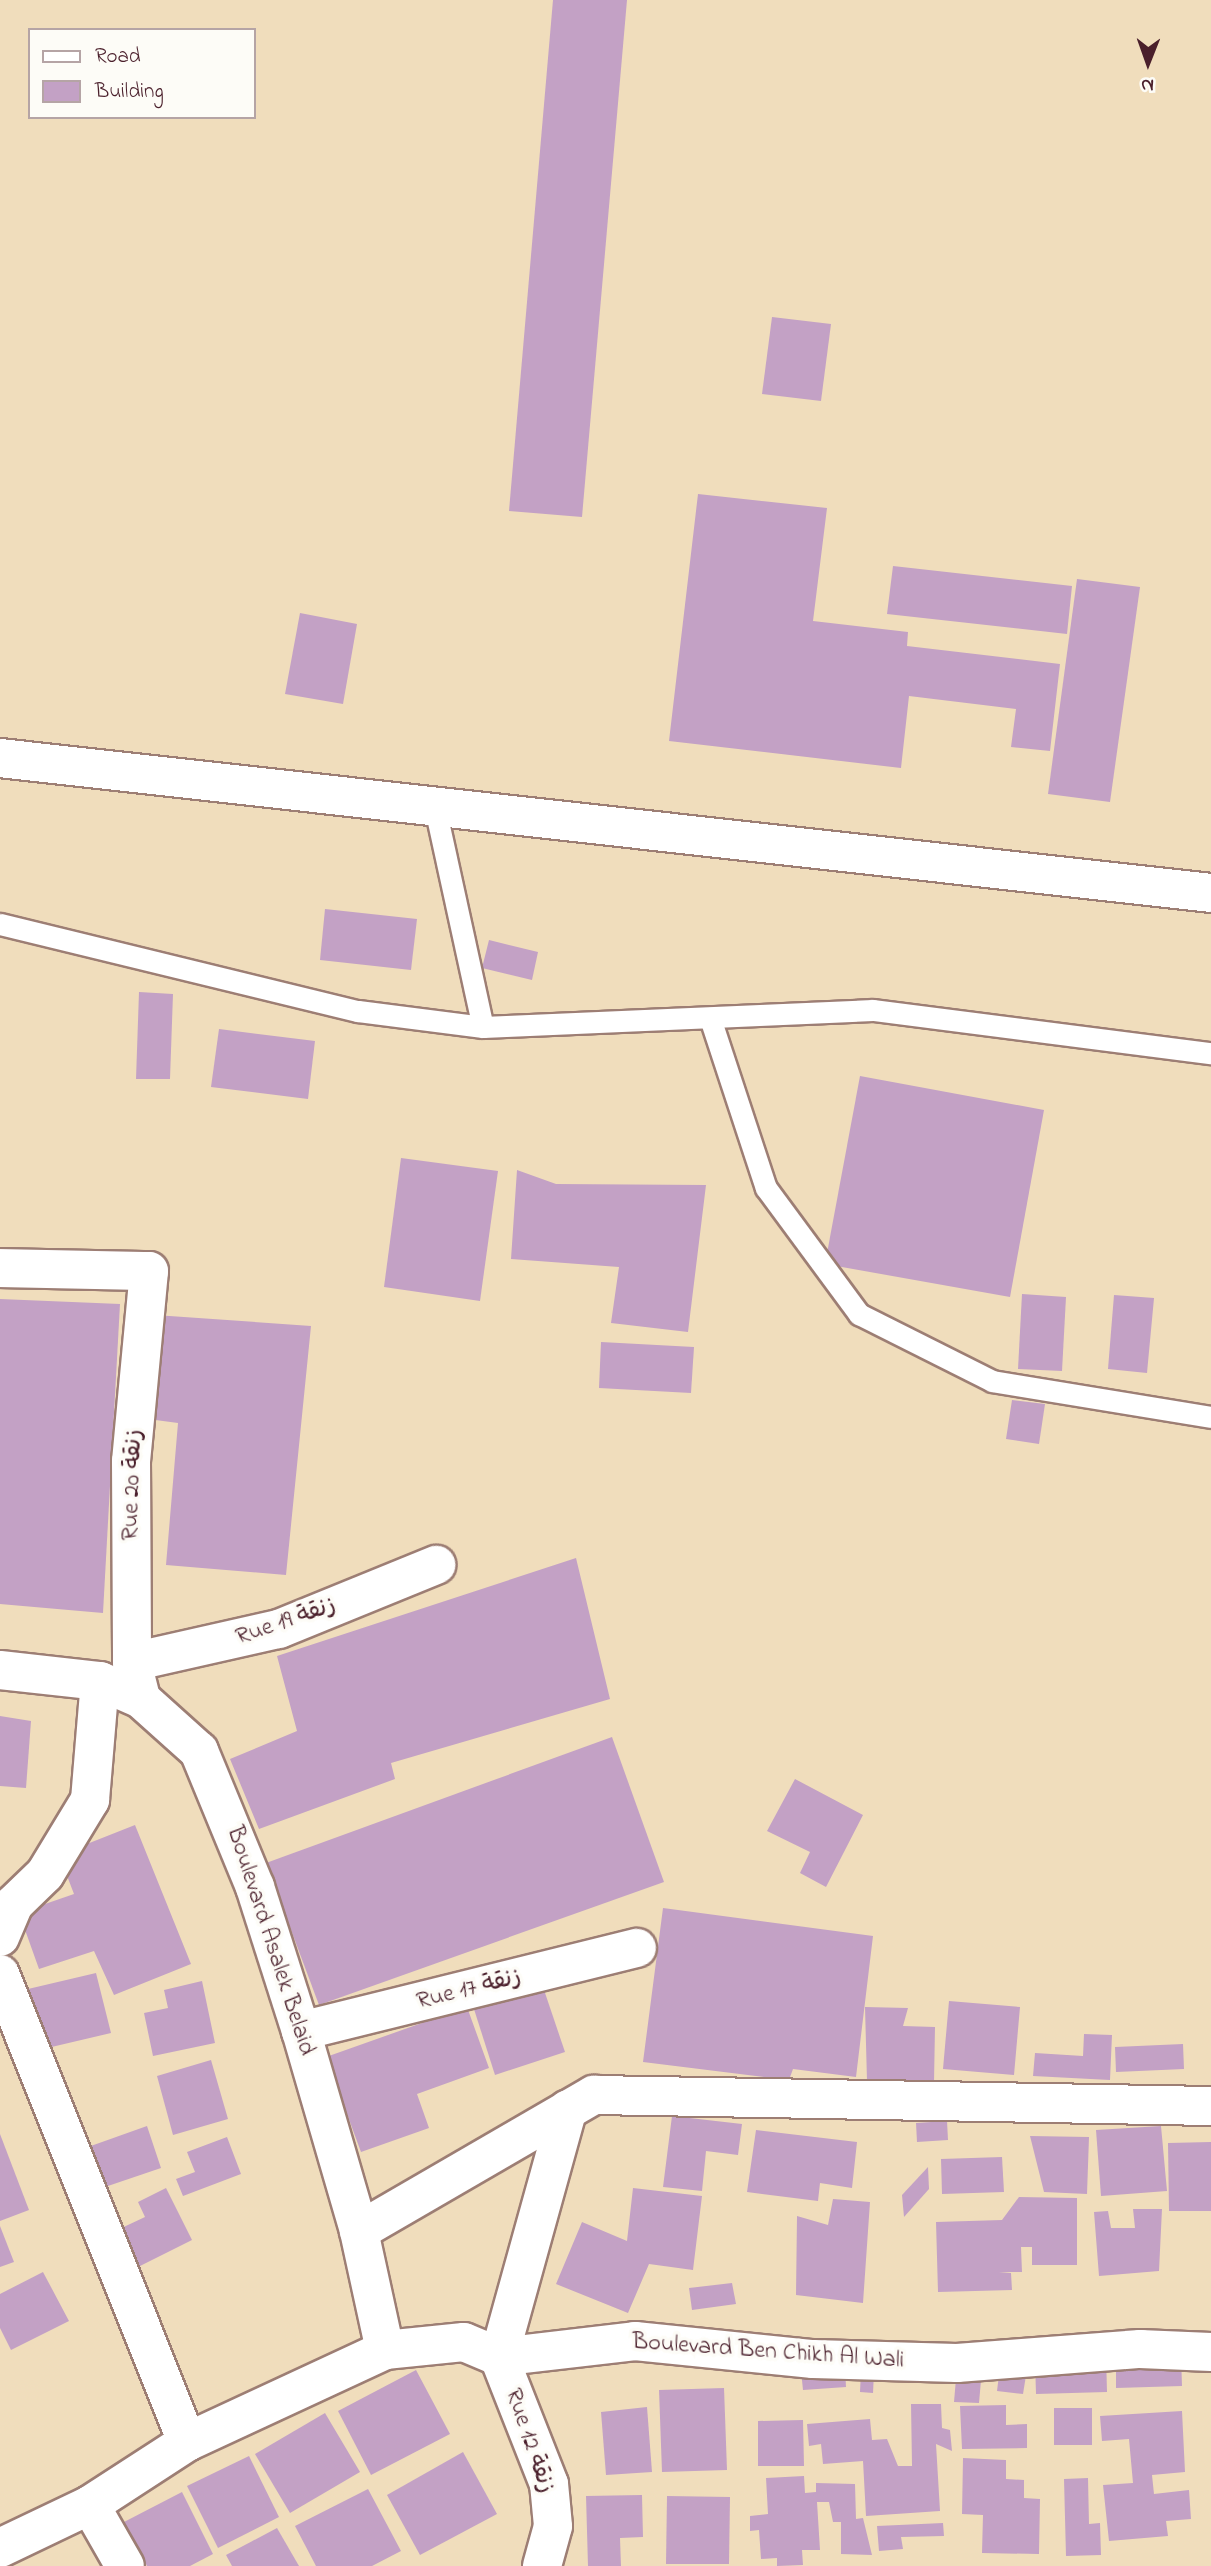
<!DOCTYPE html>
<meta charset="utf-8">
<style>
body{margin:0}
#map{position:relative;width:1211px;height:2566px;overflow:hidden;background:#f0ddbc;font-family:"Indie Flower","Playpen Sans Arabic",sans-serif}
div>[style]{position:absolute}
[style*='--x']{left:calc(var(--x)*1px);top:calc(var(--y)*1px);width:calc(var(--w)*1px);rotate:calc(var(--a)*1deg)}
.building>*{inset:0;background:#c3a1c5}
.roads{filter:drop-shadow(2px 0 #9d7e74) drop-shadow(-2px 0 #9d7e74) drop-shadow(0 2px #9d7e74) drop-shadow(0 -2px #9d7e74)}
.lane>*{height:21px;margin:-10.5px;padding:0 10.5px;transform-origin:10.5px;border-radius:10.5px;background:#fff}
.street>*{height:38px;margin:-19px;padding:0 19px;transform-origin:19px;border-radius:19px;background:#fff}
span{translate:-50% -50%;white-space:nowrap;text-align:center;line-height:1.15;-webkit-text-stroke:7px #fdfcf7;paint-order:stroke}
.street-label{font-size:24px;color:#4a1f2b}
.legend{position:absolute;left:28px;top:28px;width:228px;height:91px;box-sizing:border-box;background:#fdfcf7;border:2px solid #b5a4a5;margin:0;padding:9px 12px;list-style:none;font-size:21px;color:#4a1f2b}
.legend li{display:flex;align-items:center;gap:14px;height:35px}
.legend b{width:35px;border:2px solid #b5a4a5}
.north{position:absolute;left:1113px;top:28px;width:70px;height:70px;-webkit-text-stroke:5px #fdfcf7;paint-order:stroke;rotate:181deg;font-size:19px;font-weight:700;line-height:28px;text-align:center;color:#4a1f2b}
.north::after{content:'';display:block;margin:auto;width:24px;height:32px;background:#4a1f2b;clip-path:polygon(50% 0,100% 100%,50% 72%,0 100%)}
</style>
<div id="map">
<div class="building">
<i style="clip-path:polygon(553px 0,627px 0,582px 517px,509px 511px)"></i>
<i style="clip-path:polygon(772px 317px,831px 324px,821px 401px,762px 394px)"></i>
<i style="clip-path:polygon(698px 494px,827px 508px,813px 621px,908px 632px,907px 646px,1060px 664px,1050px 751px,1011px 747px,1016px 709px,909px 696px,901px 768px,669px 741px)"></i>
<i style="clip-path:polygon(893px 566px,1072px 586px,1067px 634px,887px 614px)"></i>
<i style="clip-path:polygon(1077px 579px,1140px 587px,1110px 802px,1048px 794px)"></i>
<i style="clip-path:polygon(300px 613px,357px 624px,343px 704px,285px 694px)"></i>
<i style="clip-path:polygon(325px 909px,417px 919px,411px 970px,320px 960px)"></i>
<i style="clip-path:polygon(489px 940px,538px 952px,532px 980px,482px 968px)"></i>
<i style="clip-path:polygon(139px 992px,173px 994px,170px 1079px,136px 1079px)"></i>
<i style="clip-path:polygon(219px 1029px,315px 1041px,308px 1099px,211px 1087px)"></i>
<i style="clip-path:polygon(860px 1076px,1044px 1110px,1010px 1297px,825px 1264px)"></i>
<i style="clip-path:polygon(401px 1158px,498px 1171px,480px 1301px,384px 1287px)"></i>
<i style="clip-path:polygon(517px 1170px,556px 1184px,706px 1185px,688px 1332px,611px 1323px,619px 1267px,511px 1259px)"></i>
<i style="clip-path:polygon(1022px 1294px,1066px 1297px,1062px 1371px,1018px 1369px)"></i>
<i style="clip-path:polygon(1114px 1295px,1154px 1298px,1147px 1373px,1108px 1369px)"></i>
<i style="clip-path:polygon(0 1299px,120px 1304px,103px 1613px,0 1604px)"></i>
<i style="clip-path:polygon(155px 1315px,311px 1326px,286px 1575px,166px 1565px,178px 1423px,148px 1419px)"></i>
<i style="clip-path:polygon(601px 1342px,694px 1347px,691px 1393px,599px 1388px)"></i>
<i style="clip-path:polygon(1012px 1400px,1045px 1404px,1039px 1444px,1006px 1439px)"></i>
<i style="clip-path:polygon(576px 1558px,610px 1699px,391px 1763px,395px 1779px,259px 1829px,230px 1759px,297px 1731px,277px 1656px)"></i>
<i style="clip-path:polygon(0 1716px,31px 1721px,26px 1788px,0 1786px)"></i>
<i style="clip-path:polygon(612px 1737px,664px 1882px,319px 2005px,266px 1863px)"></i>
<i style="clip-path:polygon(795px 1779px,863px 1815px,826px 1887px,800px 1873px,810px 1852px,767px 1831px)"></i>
<i style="clip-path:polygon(135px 1825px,191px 1964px,114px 1995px,94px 1951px,39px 1969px,19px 1913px,74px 1894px,59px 1855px)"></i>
<i style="clip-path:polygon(663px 1908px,873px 1936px,856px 2077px,793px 2069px,789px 2080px,643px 2062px)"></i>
<i style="clip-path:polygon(96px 1973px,111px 2033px,43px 2049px,28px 1989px)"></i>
<i style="clip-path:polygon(202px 1981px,215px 2043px,153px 2056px,144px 2013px,168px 2008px,164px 1990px)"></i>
<i style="clip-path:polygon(542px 1984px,565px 2052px,495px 2075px,473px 2006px)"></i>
<i style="clip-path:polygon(949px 2001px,1020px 2007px,1014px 2075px,943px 2069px)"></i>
<i style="clip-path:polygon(467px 2007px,489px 2068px,417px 2094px,429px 2128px,361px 2152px,326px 2057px)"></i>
<i style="clip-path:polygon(865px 2007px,908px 2008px,903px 2026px,935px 2027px,934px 2083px,867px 2081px)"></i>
<i style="clip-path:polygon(1084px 2034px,1112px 2035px,1110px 2080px,1033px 2076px,1035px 2053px,1083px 2056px)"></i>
<i style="clip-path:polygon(1183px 2044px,1184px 2069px,1116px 2072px,1115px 2047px)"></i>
<i style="clip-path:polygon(211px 2060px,228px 2119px,173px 2135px,157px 2076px)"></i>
<i style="clip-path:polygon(672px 2116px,742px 2124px,738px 2155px,706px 2151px,702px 2191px,663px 2187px)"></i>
<i style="clip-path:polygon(947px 2121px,948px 2140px,917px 2142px,916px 2123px)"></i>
<i style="clip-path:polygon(147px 2126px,161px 2168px,102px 2188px,88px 2147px)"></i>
<i style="clip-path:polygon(1161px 2126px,1167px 2191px,1101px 2196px,1096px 2130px)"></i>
<i style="clip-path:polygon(756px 2130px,857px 2142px,852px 2188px,820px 2183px,818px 2201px,747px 2192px)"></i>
<i style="clip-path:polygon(0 2134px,29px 2210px,0 2221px)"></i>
<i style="clip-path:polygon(1030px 2136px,1089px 2137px,1087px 2194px,1044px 2192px)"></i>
<i style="clip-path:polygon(227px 2137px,241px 2174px,183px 2196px,176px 2179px,195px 2172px,187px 2152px)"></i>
<i style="clip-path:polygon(1211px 2142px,1211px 2211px,1169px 2211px,1168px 2143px)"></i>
<i style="clip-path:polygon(1002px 2157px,1004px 2192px,942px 2194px,941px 2159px)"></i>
<i style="clip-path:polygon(928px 2167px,929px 2189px,904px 2217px,902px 2195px)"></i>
<i style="clip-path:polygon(166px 2188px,192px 2240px,132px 2270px,113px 2232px,145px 2217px,138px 2202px)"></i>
<i style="clip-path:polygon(633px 2188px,702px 2196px,693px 2270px,649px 2264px,628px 2313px,556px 2284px,582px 2222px,627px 2241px)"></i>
<i style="clip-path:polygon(1019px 2197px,1077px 2198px,1077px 2265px,1032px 2265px,1032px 2247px,1021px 2247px,1022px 2272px,999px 2272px,1011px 2273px,1012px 2290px,938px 2292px,936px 2222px,1002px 2220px)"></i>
<i style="clip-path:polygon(833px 2199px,870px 2202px,863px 2303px,796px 2295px,797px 2216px,828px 2225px)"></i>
<i style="clip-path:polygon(1133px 2209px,1162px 2209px,1159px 2271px,1099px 2276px,1094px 2212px,1108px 2211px,1111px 2228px,1135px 2228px)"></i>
<i style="clip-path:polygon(0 2226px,14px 2262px,0 2267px)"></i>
<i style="clip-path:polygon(43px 2272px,69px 2321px,11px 2350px,0 2328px,0 2294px)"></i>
<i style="clip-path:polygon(732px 2283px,736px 2304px,692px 2310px,689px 2288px)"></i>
<i style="clip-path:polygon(1106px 2354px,1107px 2392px,1036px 2394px,1035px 2360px)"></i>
<i style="clip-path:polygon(1181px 2355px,1182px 2386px,1116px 2388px,1116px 2356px)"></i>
<i style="clip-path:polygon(1001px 2359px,1028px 2363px,1023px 2394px,997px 2391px)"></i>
<i style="clip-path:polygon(957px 2367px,982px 2369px,979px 2403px,954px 2402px)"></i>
<i style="clip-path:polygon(845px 2368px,846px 2387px,803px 2390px,801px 2371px)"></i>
<i style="clip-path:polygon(416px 2370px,450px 2434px,371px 2475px,338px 2411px)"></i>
<i style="clip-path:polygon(861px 2370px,874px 2372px,873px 2393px,860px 2392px)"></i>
<i style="clip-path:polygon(724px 2388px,727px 2470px,662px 2472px,659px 2390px)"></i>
<i style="clip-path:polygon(911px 2404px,941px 2404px,942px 2428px,950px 2430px,952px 2451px,936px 2444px,940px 2511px,866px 2516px,863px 2461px,823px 2464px,821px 2444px,809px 2446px,807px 2424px,870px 2419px,872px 2440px,887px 2439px,898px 2466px,912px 2466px)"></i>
<i style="clip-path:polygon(1006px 2405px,1006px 2425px,1027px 2424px,1027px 2448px,962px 2449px,960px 2406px)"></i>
<i style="clip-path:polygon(647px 2407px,652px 2472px,606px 2475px,601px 2412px)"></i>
<i style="clip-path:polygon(1054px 2408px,1092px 2408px,1092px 2445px,1054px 2445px)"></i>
<i style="clip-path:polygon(1182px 2411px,1185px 2472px,1152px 2475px,1154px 2494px,1189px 2490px,1191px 2519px,1166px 2521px,1168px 2536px,1109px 2541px,1103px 2485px,1133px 2483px,1129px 2439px,1102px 2441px,1100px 2416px)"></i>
<i style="clip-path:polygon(325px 2413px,360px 2472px,290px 2513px,255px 2454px)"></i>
<i style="clip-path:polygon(803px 2420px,804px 2466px,758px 2466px,758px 2421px)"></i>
<i style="clip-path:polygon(463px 2452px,497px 2514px,420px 2555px,387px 2495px)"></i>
<i style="clip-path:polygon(249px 2456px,279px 2517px,218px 2548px,187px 2486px)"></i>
<i style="clip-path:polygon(963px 2458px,1006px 2460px,1006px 2479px,1024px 2480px,1024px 2498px,1040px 2499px,1039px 2554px,982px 2553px,983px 2515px,962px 2514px)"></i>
<i style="clip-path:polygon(804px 2476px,805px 2493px,816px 2492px,816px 2483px,855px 2484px,856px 2519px,863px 2518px,872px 2555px,841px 2554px,841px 2522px,833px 2522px,829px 2502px,817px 2502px,820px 2550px,802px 2550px,803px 2565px,777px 2566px,777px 2558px,761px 2559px,759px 2530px,750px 2531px,750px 2516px,768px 2514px,766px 2478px)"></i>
<i style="clip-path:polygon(1088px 2478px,1089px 2524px,1100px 2523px,1101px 2555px,1066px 2556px,1064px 2479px)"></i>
<i style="clip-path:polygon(368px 2489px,401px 2551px,372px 2566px,316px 2566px,295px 2526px)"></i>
<i style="clip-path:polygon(182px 2492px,213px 2554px,190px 2566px,147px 2566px,124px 2522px)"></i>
<i style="clip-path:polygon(642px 2495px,643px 2537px,620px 2538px,621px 2566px,588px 2566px,586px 2496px)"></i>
<i style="clip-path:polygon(667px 2496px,730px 2497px,729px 2564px,666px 2564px)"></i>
<i style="clip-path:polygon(943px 2523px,944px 2536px,901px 2537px,903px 2549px,879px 2551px,877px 2526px)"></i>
<i style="clip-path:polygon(277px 2528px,299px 2566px,232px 2566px,226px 2555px)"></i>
</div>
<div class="roads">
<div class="lane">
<i style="--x:434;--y:803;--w:229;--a:77.7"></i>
<i style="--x:0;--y:924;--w:368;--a:13.7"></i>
<i style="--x:358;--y:1011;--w:126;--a:7.3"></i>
<i style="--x:483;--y:1027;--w:390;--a:-2.5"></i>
<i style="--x:873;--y:1010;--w:341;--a:7.3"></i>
<i style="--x:710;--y:1018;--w:179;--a:71.8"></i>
<i style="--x:766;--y:1188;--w:157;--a:53.6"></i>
<i style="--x:859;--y:1314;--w:149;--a:26.7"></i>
<i style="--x:992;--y:1381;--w:222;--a:9.3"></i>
</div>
<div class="street">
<i style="--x:0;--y:758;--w:1219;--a:6.36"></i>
<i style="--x:0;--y:1268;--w:149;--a:1.2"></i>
<i style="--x:149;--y:1271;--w:191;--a:95.4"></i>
<i style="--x:131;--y:1461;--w:201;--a:89.7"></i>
<i style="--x:132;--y:1662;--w:38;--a:76"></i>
<i style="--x:132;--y:1662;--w:151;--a:-12.7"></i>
<i style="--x:279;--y:1629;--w:170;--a:-22.2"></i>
<i style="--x:0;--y:1670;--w:101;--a:6.3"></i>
<i style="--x:100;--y:1681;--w:45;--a:23.7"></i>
<i style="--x:141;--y:1699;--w:78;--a:41.9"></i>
<i style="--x:199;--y:1751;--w:147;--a:67.6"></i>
<i style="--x:255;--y:1887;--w:151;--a:72.3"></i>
<i style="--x:301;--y:2031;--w:208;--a:73.8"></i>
<i style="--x:359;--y:2231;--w:122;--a:77.7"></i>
<i style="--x:0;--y:1937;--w:36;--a:-67"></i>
<i style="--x:14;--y:1904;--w:43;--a:-44.1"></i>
<i style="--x:45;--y:1874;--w:87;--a:-58.7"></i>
<i style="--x:90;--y:1800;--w:119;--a:-85.2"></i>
<i style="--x:0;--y:1974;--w:504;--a:68.22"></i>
<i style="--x:301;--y:2031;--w:346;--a:-13.9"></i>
<i style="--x:359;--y:2231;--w:272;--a:-30.1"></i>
<i style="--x:594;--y:2095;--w:617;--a:1.02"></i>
<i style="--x:90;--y:2505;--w:70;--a:60.2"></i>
<i style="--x:0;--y:2548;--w:100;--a:-25.5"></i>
<i style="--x:90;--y:2505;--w:116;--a:-33"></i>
<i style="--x:187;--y:2442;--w:218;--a:-24.9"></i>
<i style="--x:385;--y:2350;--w:79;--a:-5.8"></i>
<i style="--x:464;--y:2342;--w:38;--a:23"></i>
<i style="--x:499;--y:2357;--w:137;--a:-6.7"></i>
<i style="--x:635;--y:2341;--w:179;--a:5.8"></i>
<i style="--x:813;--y:2359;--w:144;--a:1.6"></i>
<i style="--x:957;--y:2363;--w:184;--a:-4.4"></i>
<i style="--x:1140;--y:2349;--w:71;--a:2.4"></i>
<i style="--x:542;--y:2566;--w:41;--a:-74.6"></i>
<i style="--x:553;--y:2526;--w:42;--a:-95.4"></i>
<i style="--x:549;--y:2484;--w:136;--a:-111.5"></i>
<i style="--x:499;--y:2357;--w:257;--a:-74.5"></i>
</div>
</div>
<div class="street-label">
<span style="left:133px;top:1485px;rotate:-88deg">Rue 20 زنقة</span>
<span style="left:286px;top:1622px;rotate:-19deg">Rue 19 زنقة</span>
<span style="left:270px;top:1941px;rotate:72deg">Boulevard Asalek Belaid</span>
<span style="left:469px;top:1990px;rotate:-14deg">Rue 17 زنقة</span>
<span style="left:768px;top:2352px;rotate:4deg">Boulevard Ben Chikh Al Wali</span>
<span style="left:529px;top:2441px;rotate:71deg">Rue 12 زنقة</span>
</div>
<ul class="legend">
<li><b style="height:9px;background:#fff"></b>Road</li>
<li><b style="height:19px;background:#c3a1c5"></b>Building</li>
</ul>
<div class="north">N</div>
</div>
